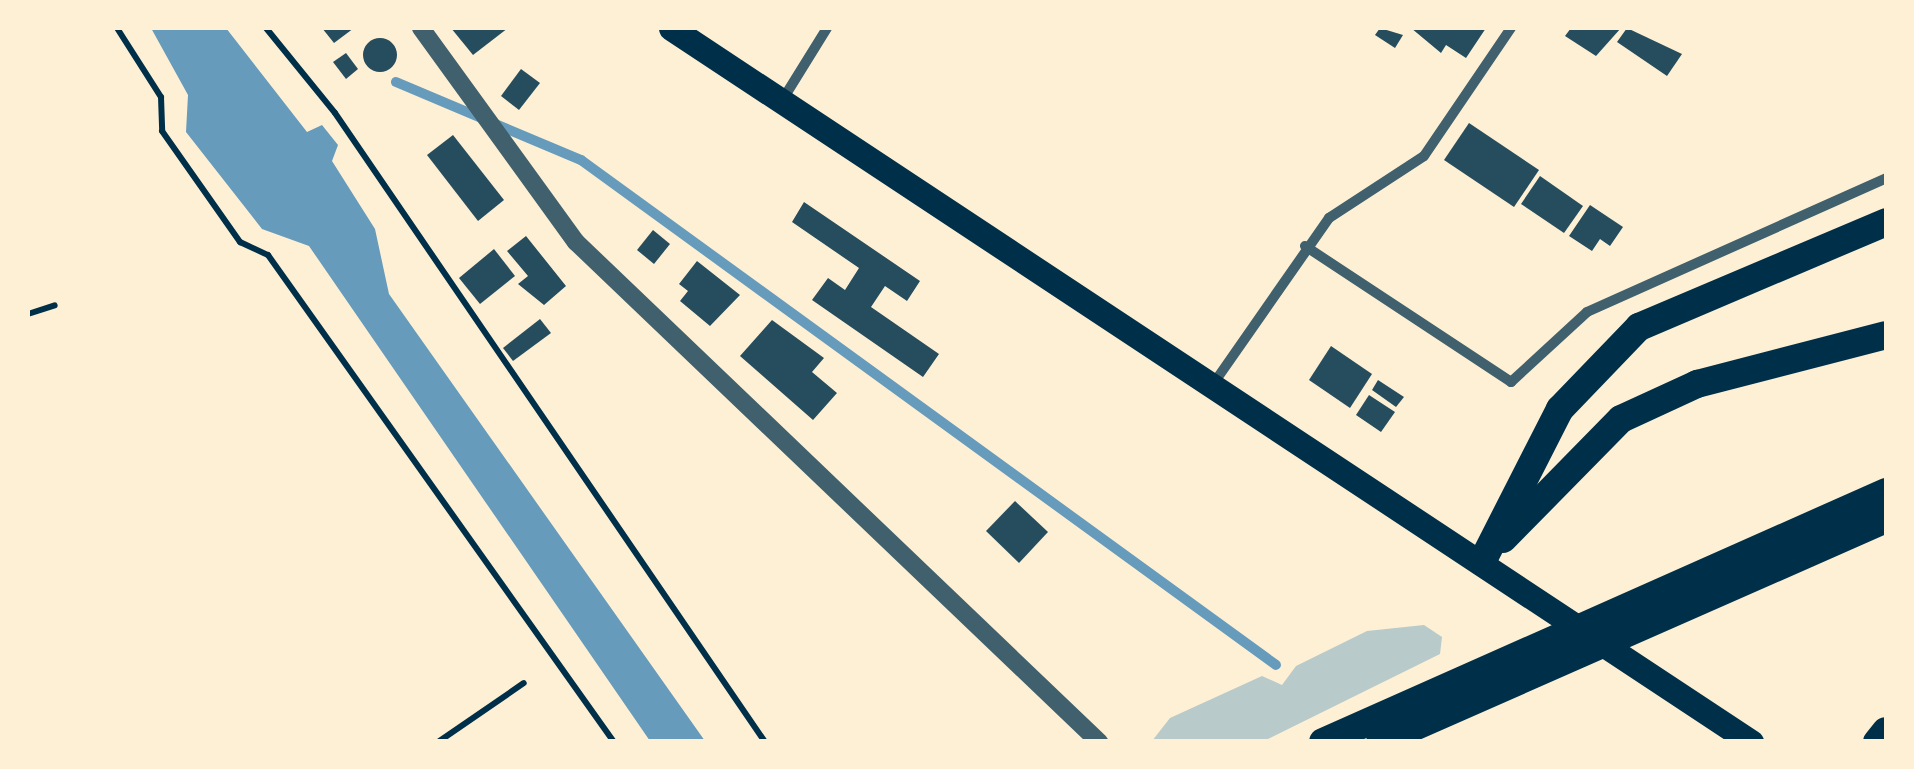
<!DOCTYPE html>
<style>
body{margin:0}
#map{position:relative;width:1914px;height:769px;overflow:hidden;background:#fdf0d5;font-family:Helvetica,sans-serif}
div>[style]{position:absolute}
[style*='--x']{left:calc(var(--x)*1px);top:calc(var(--y)*1px);width:calc(var(--w)*1px);rotate:calc(var(--a)*1deg)}
.green>*{inset:0;background:#b9caca}
.water>*{inset:0;background:#669bbc}
.stream>*{height:10px;margin:-5px;padding:0 5px;transform-origin:5px;border-radius:5px;background:#669bbc}
.building>*{inset:0;background:#264d5e}
.round{border-radius:50%}
.path>*{height:6px;margin:-3px;padding:0 3px;transform-origin:3px;border-radius:3px;background:#003049}
.minor>*{height:10px;margin:-5px;padding:0 5px;transform-origin:5px;border-radius:5px;background:#3f606c}
.tertiary>*{height:18px;margin:-9px;padding:0 9px;transform-origin:9px;border-radius:9px;background:#3f606c}
.trunk>*{height:25px;margin:-12.5px;padding:0 12.5px;transform-origin:12.5px;border-radius:12.5px;background:#003049}
.motorway>*{height:28px;margin:-14px;padding:0 14px;transform-origin:14px;border-radius:14px;background:#003049}
span{translate:-50% -50%;white-space:nowrap;text-align:center;line-height:1.15;-webkit-text-stroke:9px #fdf0d5;paint-order:stroke}
.frame{position:absolute;inset:0;border:30px solid #fdf0d5;pointer-events:none}
</style>
<div id="map">
<div class="green">
<i style="clip-path:polygon(1424px 625px,1442px 637px,1440px 654px,1264px 741px,1152px 741px,1170px 718px,1262px 676px,1282px 685px,1296px 666px,1367px 631px)"></i>
</div>
<div class="water">
<i style="clip-path:polygon(151px 28px,226px 28px,307px 132px,322px 125px,338px 145px,332px 161px,375px 229px,389px 294px,705px 741px,650px 741px,309px 246px,262px 229px,186px 132px,188px 95px)"></i>
</div>
<div class="stream">
<i style="--x:396;--y:82;--w:201;--a:22.9"></i>
<i style="--x:581;--y:160;--w:859;--a:36"></i>
</div>
<div class="building">
<i style="clip-path:polygon(322px 28px,354px 28px,334px 43px)"></i>
<i style="clip-path:polygon(451px 28px,508px 28px,473px 55px)"></i>
<i style="clip-path:polygon(1380px 28px,1403px 35px,1395px 48px,1375px 35px)"></i>
<i style="clip-path:polygon(1411px 28px,1486px 28px,1466px 58px,1446px 45px,1441px 53px)"></i>
<i style="clip-path:polygon(1571px 28px,1621px 28px,1596px 56px,1565px 36px)"></i>
<i style="clip-path:polygon(1627px 28px,1682px 54px,1667px 76px,1617px 42px)"></i>
<i class="round" style="left:363px;top:38px;width:34px;height:34px"></i>
<i style="clip-path:polygon(346px 53px,358px 69px,346px 79px,333px 62px)"></i>
<i style="clip-path:polygon(521px 69px,540px 83px,519px 110px,501px 96px)"></i>
<i style="clip-path:polygon(1469px 123px,1539px 170px,1514px 207px,1444px 160px)"></i>
<i style="clip-path:polygon(453px 135px,504px 200px,478px 221px,427px 155px)"></i>
<i style="clip-path:polygon(1540px 176px,1583px 206px,1564px 233px,1521px 204px)"></i>
<i style="clip-path:polygon(804px 202px,920px 281px,907px 301px,885px 286px,871px 307px,939px 354px,923px 377px,812px 300px,828px 278px,845px 290px,859px 268px,792px 222px)"></i>
<i style="clip-path:polygon(1590px 205px,1623px 227px,1610px 246px,1600px 239px,1592px 251px,1569px 236px)"></i>
<i style="clip-path:polygon(653px 230px,670px 244px,654px 264px,637px 250px)"></i>
<i style="clip-path:polygon(526px 236px,566px 286px,544px 305px,518px 284px,528px 276px,507px 251px)"></i>
<i style="clip-path:polygon(494px 249px,515px 276px,480px 304px,459px 278px)"></i>
<i style="clip-path:polygon(697px 261px,740px 295px,710px 326px,680px 301px,688px 291px,679px 284px)"></i>
<i style="clip-path:polygon(540px 319px,551px 333px,513px 361px,503px 348px)"></i>
<i style="clip-path:polygon(772px 320px,824px 358px,812px 372px,837px 393px,813px 420px,740px 356px)"></i>
<i style="clip-path:polygon(1331px 346px,1372px 374px,1350px 408px,1309px 380px)"></i>
<i style="clip-path:polygon(1378px 380px,1404px 397px,1396px 407px,1372px 390px)"></i>
<i style="clip-path:polygon(1369px 395px,1395px 412px,1381px 432px,1356px 415px)"></i>
<i style="clip-path:polygon(1015px 501px,1048px 532px,1019px 563px,986px 531px)"></i>
</div>
<div class="path">
<i style="--x:117;--y:28;--w:82;--a:57.5"></i>
<i style="--x:161;--y:97;--w:34;--a:88"></i>
<i style="--x:162;--y:131;--w:136;--a:54.9"></i>
<i style="--x:240;--y:242;--w:31;--a:25"></i>
<i style="--x:268;--y:255;--w:597;--a:54.61"></i>
<i style="--x:266;--y:28;--w:109;--a:50.9"></i>
<i style="--x:335;--y:113;--w:762;--a:55.64"></i>
<i style="--x:28;--y:314;--w:28;--a:-18"></i>
<i style="--x:438;--y:742;--w:104;--a:-34.5"></i>
</div>
<div class="minor">
<i style="--x:783;--y:99;--w:84;--a:-58.2"></i>
<i style="--x:1305;--y:246;--w:247;--a:33.4"></i>
<i style="--x:1511;--y:382;--w:103;--a:-42.6"></i>
<i style="--x:1587;--y:312;--w:328;--a:-24.1"></i>
<i style="--x:1216;--y:380;--w:198;--a:-55.1"></i>
<i style="--x:1329;--y:218;--w:113;--a:-33.1"></i>
<i style="--x:1424;--y:156;--w:155;--a:-55.8"></i>
</div>
<div class="tertiary">
<i style="--x:421;--y:28;--w:264;--a:54.1"></i>
<i style="--x:576;--y:242;--w:724;--a:43.71"></i>
</div>
<div class="trunk">
<i style="--x:671;--y:28;--w:1295;--a:33.47"></i>
</div>
<div class="motorway">
<i style="--x:1503;--y:539;--w:168;--a:-45.5"></i>
<i style="--x:1621;--y:419;--w:84;--a:-24.7"></i>
<i style="--x:1697;--y:384;--w:195;--a:-14.5"></i>
<i style="--x:1482;--y:562;--w:172;--a:-63"></i>
<i style="--x:1560;--y:409;--w:114;--a:-46.1"></i>
<i style="--x:1639;--y:327;--w:268;--a:-23"></i>
<i style="--x:1323;--y:742;--w:616;--a:-23.94"></i>
<i style="--x:1380;--y:742;--w:553;--a:-23.78"></i>
<i style="--x:1877;--y:742;--w:14;--a:-51"></i>
</div>
<div class="frame"></div>
</div>
